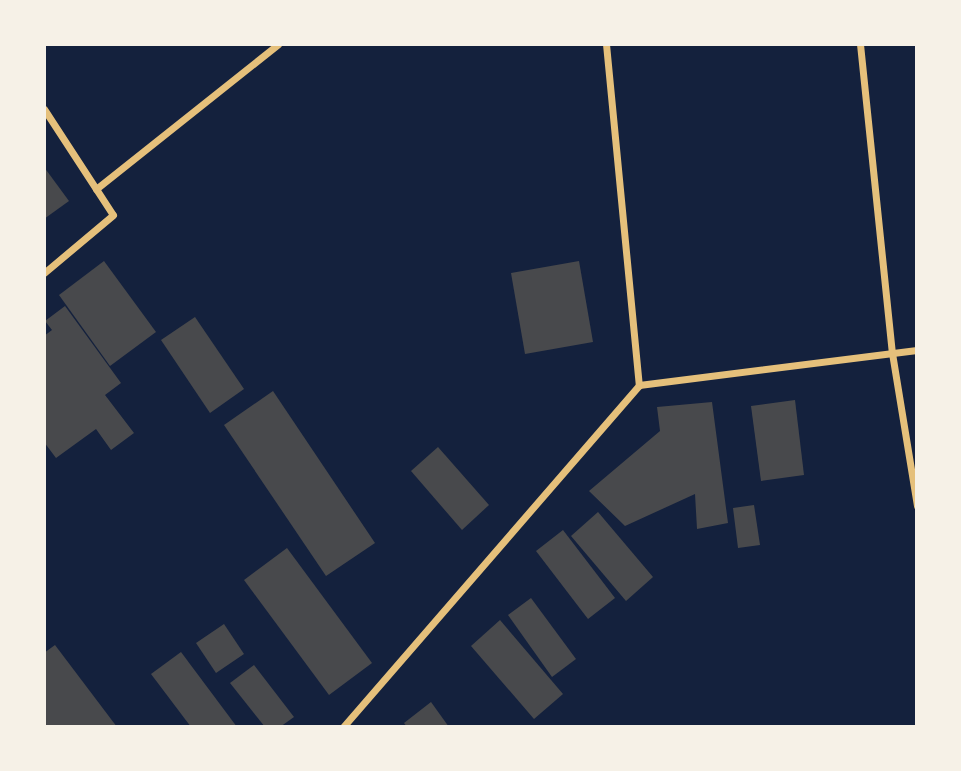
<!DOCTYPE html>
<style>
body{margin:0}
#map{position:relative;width:961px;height:771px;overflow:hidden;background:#14213d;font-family:"Noto Serif",serif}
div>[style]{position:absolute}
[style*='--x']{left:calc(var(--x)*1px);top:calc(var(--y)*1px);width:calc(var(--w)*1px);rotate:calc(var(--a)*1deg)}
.building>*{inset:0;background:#48494c}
.minor>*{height:7px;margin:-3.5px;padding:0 3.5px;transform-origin:3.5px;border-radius:3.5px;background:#e5c07b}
span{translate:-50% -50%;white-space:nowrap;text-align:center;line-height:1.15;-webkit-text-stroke:5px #f6f1e7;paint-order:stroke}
.frame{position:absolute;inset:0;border:46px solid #f6f1e7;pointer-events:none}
</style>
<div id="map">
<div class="building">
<i style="clip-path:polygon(44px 167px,69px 201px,44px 219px)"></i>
<i style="clip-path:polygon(104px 261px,156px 332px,110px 366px,59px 295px)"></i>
<i style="clip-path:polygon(579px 261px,593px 342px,525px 354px,511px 273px)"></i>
<i style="clip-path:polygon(65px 306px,121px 383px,105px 395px,134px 433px,111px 450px,96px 429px,56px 458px,44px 442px,44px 336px,52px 330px,45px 321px)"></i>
<i style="clip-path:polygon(195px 317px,244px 389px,210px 413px,161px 340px)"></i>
<i style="clip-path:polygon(273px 391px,375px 543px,326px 576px,224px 425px)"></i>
<i style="clip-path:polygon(795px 400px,804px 475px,761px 481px,751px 406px)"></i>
<i style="clip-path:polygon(712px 402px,728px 523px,697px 529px,695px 494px,625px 526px,589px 491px,660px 431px,657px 407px)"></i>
<i style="clip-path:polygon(438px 447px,489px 505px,462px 530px,411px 471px)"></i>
<i style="clip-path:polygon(754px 505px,760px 545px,738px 548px,733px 508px)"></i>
<i style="clip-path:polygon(598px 512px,653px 577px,626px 601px,571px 536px)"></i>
<i style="clip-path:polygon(563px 530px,615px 598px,588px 619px,536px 551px)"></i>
<i style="clip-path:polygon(287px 548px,372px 663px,329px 695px,244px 580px)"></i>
<i style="clip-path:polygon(531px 598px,576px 659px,552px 677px,508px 615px)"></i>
<i style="clip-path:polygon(500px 620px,563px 694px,534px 719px,471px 646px)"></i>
<i style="clip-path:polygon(224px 624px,244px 654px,216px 673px,196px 643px)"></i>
<i style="clip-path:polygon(55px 645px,117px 727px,44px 727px,44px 653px)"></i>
<i style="clip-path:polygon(181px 652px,237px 727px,191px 727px,151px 674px)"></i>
<i style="clip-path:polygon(254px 665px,294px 717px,280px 727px,265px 727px,230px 683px)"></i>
<i style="clip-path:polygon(431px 702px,449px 727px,407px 727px,404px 723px)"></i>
</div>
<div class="minor">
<i style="--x:606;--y:44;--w:343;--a:84.5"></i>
<i style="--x:860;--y:44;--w:311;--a:84.1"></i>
<i style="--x:892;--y:353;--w:155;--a:80.7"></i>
<i style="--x:44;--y:109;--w:126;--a:56.9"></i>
<i style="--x:113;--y:215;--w:90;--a:140"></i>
<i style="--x:96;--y:189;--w:233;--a:-38.5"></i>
<i style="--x:639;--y:385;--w:280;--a:-7.2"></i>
<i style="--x:343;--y:727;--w:452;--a:-49.1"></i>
</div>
<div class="frame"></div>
</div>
